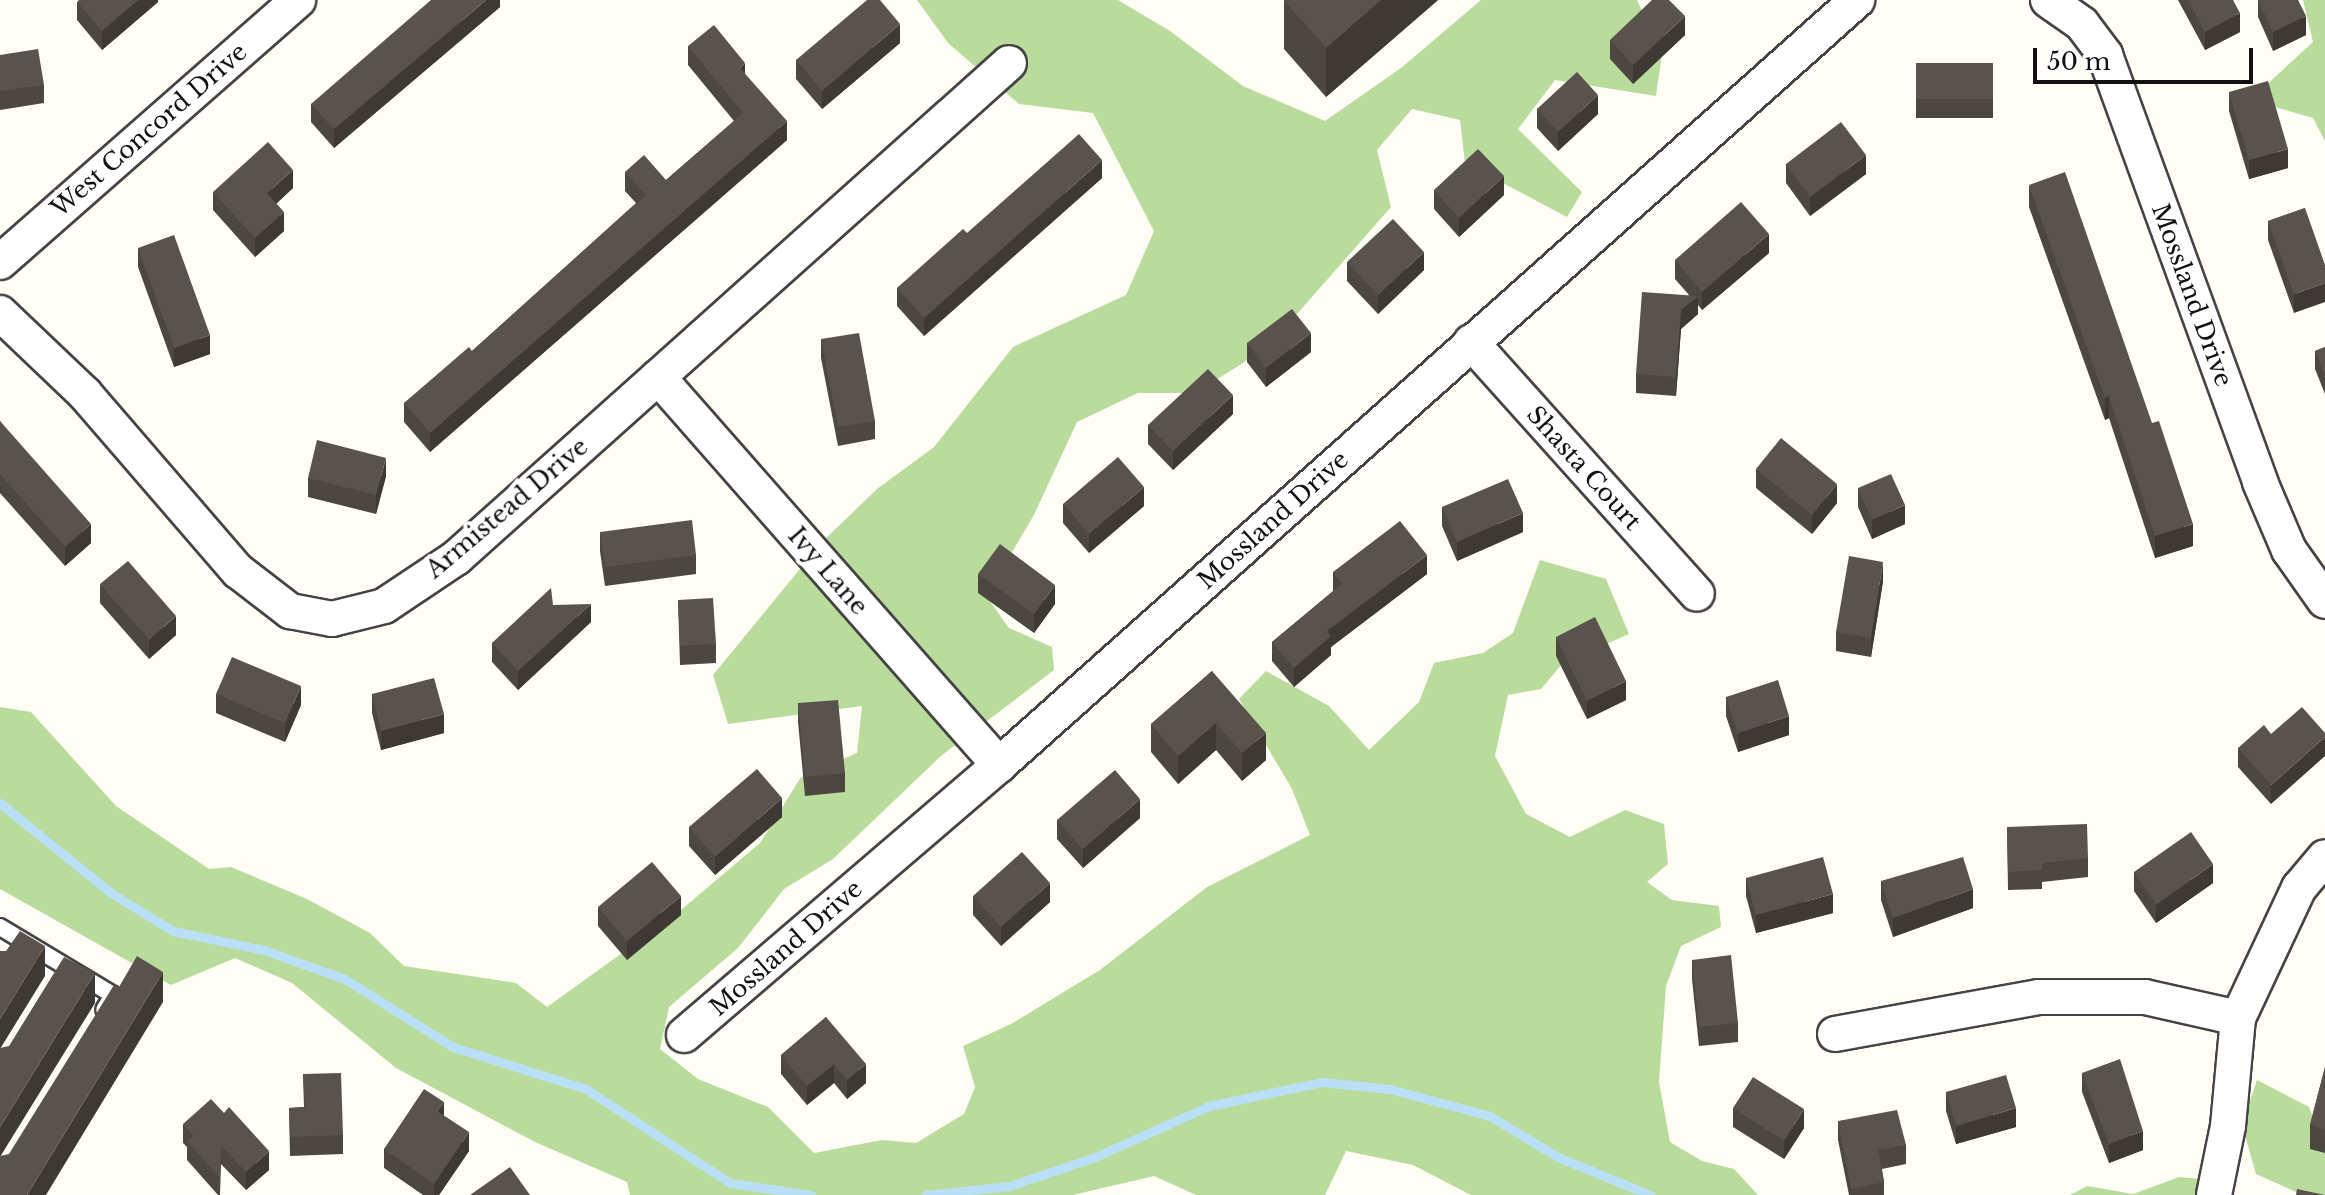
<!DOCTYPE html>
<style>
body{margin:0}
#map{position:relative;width:2325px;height:1195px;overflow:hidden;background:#fffdf5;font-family:"Libre Baskerville",serif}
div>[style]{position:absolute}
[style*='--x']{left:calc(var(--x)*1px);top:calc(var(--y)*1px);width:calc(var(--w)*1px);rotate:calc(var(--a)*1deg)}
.forest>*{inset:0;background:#b9dc9c}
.stream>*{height:9px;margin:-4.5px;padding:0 4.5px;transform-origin:4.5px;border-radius:4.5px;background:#b9e0f7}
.roads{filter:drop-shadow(2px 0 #444) drop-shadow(-2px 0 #444) drop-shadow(0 2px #444) drop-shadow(0 -2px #444)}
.lane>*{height:16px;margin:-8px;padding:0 8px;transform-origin:8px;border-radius:8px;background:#fff}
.street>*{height:34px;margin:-17px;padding:0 17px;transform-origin:17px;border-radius:17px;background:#fff}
.wall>*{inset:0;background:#4d4742}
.shaded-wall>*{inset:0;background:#3f3936}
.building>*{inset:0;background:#5a524d}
span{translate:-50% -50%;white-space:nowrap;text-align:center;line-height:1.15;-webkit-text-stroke:8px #fff;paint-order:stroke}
.street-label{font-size:24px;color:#111}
.scale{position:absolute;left:2033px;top:48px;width:220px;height:36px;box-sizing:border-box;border:4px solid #111;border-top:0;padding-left:10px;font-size:24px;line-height:28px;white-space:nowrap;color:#111;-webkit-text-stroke:6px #fff;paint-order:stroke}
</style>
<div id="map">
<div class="forest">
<i style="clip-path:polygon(917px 0,1118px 0,1170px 31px,1243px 86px,1325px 121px,1401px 68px,1481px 0,1637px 0,1662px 54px,1656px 96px,1555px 80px,1518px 129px,1582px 192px,1567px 217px,1465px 163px,1460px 120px,1412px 109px,1377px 150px,1391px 207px,1290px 322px,1243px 363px,1195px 393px,1138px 393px,1077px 422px,1034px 515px,986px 596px,1009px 628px,1052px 647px,1054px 670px,941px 756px,833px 859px,784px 889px,738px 948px,669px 1007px,660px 1049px,698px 1079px,768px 1107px,814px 1153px,882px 1140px,916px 1143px,964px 1114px,975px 1087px,963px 1046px,1011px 1024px,1100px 970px,1207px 887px,1310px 835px,1292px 789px,1239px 699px,1266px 671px,1329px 706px,1369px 750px,1419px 702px,1434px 663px,1483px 653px,1513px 633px,1540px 560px,1606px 579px,1629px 634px,1563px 663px,1541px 689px,1508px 695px,1495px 756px,1526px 814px,1570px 837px,1625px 810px,1664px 824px,1668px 864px,1647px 882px,1672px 900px,1719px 906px,1721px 927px,1681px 946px,1666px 986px,1659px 1082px,1670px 1142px,1702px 1161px,1734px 1169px,1758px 1195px,1471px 1195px,1413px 1165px,1346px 1151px,1325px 1195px,1196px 1195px,1154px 1176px,1073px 1195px,630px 1195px,627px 1182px,535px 1142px,396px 1068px,292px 983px,235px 958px,171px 985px,0 889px,0 707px,31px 712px,116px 806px,209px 869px,231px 867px,307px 899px,370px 933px,404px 966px,516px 983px,547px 1007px,675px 915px,760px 843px,801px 777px,857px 753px,862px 706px,728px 724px,713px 675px,822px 542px,877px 489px,934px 447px,1013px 347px,1126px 295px,1154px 231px,1093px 113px,1019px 104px,948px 43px)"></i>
<i style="clip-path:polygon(2303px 0,2325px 0,2325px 141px,2313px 118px,2250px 100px,2313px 42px)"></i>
<i style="clip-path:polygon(2257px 1080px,2309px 1107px,2325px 1150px,2325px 1195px,2303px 1195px,2256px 1174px,2242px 1125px)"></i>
<i style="clip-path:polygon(2179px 1177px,2201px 1179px,2196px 1195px,2070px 1195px,2087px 1186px,2133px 1194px)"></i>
</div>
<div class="stream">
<i style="--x:0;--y:803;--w:143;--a:39"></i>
<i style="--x:111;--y:893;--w:73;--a:31.5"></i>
<i style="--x:173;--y:931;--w:93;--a:11.8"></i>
<i style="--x:264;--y:950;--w:86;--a:19.7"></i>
<i style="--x:345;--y:979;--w:128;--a:32.2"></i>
<i style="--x:453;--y:1047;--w:139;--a:17.5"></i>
<i style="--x:586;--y:1089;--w:172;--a:33.1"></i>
<i style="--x:730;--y:1183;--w:82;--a:8.4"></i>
<i style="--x:926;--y:1195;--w:83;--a:-6.2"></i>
<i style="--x:1009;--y:1186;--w:91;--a:-18.6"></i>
<i style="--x:1095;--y:1157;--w:125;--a:-24.1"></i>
<i style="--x:1209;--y:1106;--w:116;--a:-12"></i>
<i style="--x:1322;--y:1082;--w:68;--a:5.9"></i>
<i style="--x:1390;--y:1089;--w:104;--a:15.1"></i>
<i style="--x:1490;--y:1116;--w:79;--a:31.1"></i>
<i style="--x:1558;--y:1157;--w:100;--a:22.4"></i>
</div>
<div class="roads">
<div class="lane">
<i style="--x:0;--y:927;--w:132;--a:31"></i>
<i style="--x:113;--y:995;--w:17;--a:121"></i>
</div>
<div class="street">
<i style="--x:2048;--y:0;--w:42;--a:35.2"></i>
<i style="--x:2082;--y:24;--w:39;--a:53"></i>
<i style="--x:2105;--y:55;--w:454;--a:70"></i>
<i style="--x:2260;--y:482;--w:74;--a:66.9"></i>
<i style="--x:2289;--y:550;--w:62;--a:54.8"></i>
<i style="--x:0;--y:262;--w:397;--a:-41.3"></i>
<i style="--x:0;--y:313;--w:117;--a:43.6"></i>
<i style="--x:85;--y:394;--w:234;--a:49.2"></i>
<i style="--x:238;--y:571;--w:66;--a:37.6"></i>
<i style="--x:290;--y:611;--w:43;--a:10.8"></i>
<i style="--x:332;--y:619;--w:54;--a:-14"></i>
<i style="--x:384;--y:606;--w:87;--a:-33.7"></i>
<i style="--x:456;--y:558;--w:742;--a:-41.83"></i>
<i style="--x:1471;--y:342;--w:338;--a:48.1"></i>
<i style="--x:658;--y:377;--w:517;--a:48.69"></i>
<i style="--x:1835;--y:1034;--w:207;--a:-10.3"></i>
<i style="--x:2039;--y:997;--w:106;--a:0"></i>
<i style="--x:2145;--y:997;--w:95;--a:12.7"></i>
<i style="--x:684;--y:1035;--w:415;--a:-40.6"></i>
<i style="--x:999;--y:765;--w:1150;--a:-41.72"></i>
<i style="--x:2214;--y:1195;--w:70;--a:-78.5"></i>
<i style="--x:2228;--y:1126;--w:108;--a:-84.7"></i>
<i style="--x:2238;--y:1018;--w:144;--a:-64.9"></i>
<i style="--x:2299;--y:888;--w:40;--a:-50"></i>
</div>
</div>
<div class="wall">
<i style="clip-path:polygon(158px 0,158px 2px,102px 50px,77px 20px,77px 2px)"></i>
<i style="clip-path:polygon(500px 0,500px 7px,334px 148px,311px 122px,311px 104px)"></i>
<i style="clip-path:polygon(1284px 0,1438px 0,1326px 97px,1284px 49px)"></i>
<i style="clip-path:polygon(2178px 0,2233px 0,2240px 32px,2205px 50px)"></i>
<i style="clip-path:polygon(2258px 0,2298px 0,2306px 35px,2273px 51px,2258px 17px)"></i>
<i style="clip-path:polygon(1685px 35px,1633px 84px,1610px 59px,1610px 40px)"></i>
<i style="clip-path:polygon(900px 43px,822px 109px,796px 79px,796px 60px)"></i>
<i style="clip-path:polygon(688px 46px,745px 74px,787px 140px,430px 452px,404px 422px,404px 403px,472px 351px,636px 203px,625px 191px,625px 172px,666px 180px,734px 121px,688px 65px)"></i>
<i style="clip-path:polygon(0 55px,44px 85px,44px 103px,0 110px)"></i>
<i style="clip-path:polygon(1916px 63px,1993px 63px,1993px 118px,1916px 118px)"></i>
<i style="clip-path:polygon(2229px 92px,2288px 168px,2249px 179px,2229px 111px)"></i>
<i style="clip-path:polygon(1537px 109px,1598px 114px,1558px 151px,1537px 128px)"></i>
<i style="clip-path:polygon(1786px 164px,1866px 174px,1810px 216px,1786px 183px)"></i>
<i style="clip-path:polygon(1102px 178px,924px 336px,897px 306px,897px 288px,967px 233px)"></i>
<i style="clip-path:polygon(2029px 185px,2193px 546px,2155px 558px,2109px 418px,2105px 420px,2029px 207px)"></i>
<i style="clip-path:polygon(293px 188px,276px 204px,284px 231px,255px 257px,213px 210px,213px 192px)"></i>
<i style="clip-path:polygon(1434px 190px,1504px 195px,1459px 237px,1434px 209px)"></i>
<i style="clip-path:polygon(2305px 208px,2294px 313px,2268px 240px,2268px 221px)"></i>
<i style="clip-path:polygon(138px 248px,210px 354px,174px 367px,138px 267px)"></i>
<i style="clip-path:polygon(1769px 253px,1702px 310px,1698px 305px,1698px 314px,1681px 329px,1676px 396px,1636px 393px,1636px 374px,1689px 295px,1675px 279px,1675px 260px)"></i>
<i style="clip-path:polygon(1347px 262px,1424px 270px,1378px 314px,1347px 281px)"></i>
<i style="clip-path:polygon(821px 339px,875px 421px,875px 439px,838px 446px,821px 358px)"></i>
<i style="clip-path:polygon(1247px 343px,1311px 352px,1266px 387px,1247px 362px)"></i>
<i style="clip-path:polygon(2325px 347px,2325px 394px,2315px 369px,2315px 351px)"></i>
<i style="clip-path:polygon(1233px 414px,1173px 470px,1148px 444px,1148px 425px)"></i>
<i style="clip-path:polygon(0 421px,91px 543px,65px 566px,0 493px)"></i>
<i style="clip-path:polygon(1756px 469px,1837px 503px,1812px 534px,1756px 488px)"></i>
<i style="clip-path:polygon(386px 476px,376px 514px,308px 497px,308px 478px)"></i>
<i style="clip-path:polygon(1858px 488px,1905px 524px,1872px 539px,1858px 507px)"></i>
<i style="clip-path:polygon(1063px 504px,1144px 506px,1089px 553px,1063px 523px)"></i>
<i style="clip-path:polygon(1442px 507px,1523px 532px,1457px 561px,1442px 526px)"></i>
<i style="clip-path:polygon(600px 532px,696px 555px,696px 574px,605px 586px,600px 551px)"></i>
<i style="clip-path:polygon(1333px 572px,1427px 574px,1331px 647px,1331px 655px,1294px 687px,1272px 661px,1272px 642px,1333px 591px)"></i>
<i style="clip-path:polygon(978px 574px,1055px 604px,1034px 633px,978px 593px)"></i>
<i style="clip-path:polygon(1883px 581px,1871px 657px,1836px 651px,1836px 632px)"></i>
<i style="clip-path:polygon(100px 584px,176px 635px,149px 659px,100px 603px)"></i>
<i style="clip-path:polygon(678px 600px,716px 644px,716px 663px,680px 665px)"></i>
<i style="clip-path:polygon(553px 605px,591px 622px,518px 690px,492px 662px,492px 643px)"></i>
<i style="clip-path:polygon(1556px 637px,1626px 700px,1587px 719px,1556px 656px)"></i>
<i style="clip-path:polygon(1212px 671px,1266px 760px,1242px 781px,1216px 750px,1178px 784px,1151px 752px,1151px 724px)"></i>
<i style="clip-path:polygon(216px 694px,301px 705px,285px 742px,216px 713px)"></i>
<i style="clip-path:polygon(372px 694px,444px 733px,381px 750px,372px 713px)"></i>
<i style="clip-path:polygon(1726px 697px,1789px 735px,1738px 752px,1726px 716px)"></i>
<i style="clip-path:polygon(798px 703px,845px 773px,845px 792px,805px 796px,798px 722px)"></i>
<i style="clip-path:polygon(2271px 734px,2271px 804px,2238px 767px,2238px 748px)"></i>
<i style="clip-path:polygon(782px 817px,715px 875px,689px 846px,689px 827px)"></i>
<i style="clip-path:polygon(1140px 818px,1083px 868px,1057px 839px,1057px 820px)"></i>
<i style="clip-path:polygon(2007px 827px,2088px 858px,2088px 877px,2042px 882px,2042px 889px,2008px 890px)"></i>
<i style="clip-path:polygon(2134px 872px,2213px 883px,2156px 923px,2134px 891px)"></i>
<i style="clip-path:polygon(1746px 878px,1833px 913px,1756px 933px,1746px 896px)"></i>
<i style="clip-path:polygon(1881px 881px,1973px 908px,1893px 937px,1881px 900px)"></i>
<i style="clip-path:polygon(973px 896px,1050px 902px,1001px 946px,973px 915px)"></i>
<i style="clip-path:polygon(598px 907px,681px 915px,627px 960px,598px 926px)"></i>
<i style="clip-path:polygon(1692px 960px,1738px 1023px,1738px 1042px,1699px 1046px,1692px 979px)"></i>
<i style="clip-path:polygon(826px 1017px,866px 1083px,847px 1099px,834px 1083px,807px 1105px,781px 1074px,781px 1055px)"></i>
<i style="clip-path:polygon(2325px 1067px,2325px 1153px,2310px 1149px,2310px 1125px)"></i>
<i style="clip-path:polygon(2082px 1073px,2143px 1150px,2109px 1163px,2082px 1092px)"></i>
<i style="clip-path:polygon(303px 1074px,343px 1135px,343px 1154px,290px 1156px,289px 1108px,304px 1107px)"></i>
<i style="clip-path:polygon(1946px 1092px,2016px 1127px,1956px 1144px,1946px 1111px)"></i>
<i style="clip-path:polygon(1733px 1108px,1804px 1128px,1784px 1159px,1733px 1127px)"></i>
<i style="clip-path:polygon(444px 1116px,469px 1151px,439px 1195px,423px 1195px,384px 1168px,384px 1149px)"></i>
<i style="clip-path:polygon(1838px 1121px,1906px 1145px,1906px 1164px,1882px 1169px,1884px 1182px,1884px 1195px,1849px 1195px,1838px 1140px)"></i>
<i style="clip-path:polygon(183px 1124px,269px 1170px,246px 1190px,221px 1164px,220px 1195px,218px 1195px,187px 1160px,187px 1147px,183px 1143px)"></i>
</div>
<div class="shaded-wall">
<i style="clip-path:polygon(138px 0,158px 0,158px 2px,102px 50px,102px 31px)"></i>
<i style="clip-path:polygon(486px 0,500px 0,500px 7px,334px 148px,334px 129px)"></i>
<i style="clip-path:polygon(1381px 0,1438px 0,1326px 97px,1326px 48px)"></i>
<i style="clip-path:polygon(2240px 13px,2240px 32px,2205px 50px,2205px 32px)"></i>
<i style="clip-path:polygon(1685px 16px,1685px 35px,1633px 84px,1633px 65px)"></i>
<i style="clip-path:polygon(2306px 16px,2306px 35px,2273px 51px,2273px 32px)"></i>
<i style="clip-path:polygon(900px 24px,900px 43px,822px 109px,822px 91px)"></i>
<i style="clip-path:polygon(745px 63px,745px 82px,740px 68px)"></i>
<i style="clip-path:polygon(1598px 95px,1598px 114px,1558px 151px,1558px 132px)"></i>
<i style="clip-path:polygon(787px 121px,787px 140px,430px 452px,430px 433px)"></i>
<i style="clip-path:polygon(2288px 149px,2288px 168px,2249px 179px,2249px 160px)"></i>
<i style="clip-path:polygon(1866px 155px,1866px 174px,1810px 216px,1810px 197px)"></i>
<i style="clip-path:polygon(1102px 160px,1102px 178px,924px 336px,924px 318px)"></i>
<i style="clip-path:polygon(293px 170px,293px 188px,267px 212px,267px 193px)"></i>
<i style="clip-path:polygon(1504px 176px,1504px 195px,1459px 237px,1459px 218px)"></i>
<i style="clip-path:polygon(284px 212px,284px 231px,255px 257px,255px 238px)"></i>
<i style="clip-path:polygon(1769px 234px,1769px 253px,1702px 310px,1702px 292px)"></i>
<i style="clip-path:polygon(1424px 252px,1424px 270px,1378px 314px,1378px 295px)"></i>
<i style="clip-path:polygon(2325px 283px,2325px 302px,2294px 313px,2294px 294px)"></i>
<i style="clip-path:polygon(1698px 296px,1698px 314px,1681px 329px,1676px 396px,1676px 377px,1681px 310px)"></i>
<i style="clip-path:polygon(1311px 333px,1311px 352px,1266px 387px,1266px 368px)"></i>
<i style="clip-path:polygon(210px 335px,210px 354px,174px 367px,174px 348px)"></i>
<i style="clip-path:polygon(1233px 395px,1233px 414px,1173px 470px,1173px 451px)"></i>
<i style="clip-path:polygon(2109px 396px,2109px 418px,2105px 420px,2105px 398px)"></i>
<i style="clip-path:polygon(386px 458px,386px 476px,376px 514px,376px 495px)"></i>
<i style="clip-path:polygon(1837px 484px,1837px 503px,1812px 534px,1812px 515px)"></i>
<i style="clip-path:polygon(1144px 487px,1144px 506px,1089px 553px,1089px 534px)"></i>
<i style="clip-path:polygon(1905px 505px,1905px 524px,1872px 539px,1872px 520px)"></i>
<i style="clip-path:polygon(1523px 513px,1523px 532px,1457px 561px,1457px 542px)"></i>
<i style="clip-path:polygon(91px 524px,91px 543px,65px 566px,65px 547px)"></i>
<i style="clip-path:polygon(2193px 524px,2193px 546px,2155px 558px,2155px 536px)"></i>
<i style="clip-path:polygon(1427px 555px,1427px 574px,1331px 647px,1331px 655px,1294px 687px,1294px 668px,1327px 631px)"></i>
<i style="clip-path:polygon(1883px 562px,1883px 581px,1871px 657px,1871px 638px)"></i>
<i style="clip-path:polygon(1055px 585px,1055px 604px,1034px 633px,1034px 614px)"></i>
<i style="clip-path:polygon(591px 604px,591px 622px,518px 690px,518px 671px)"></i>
<i style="clip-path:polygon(176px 616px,176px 635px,149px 659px,149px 640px)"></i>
<i style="clip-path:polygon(1626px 681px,1626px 700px,1587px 719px,1587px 701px)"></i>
<i style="clip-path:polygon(301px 686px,301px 705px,285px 742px,285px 723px)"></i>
<i style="clip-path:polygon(444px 714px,444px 733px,381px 750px,381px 731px)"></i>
<i style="clip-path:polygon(1789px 716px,1789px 735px,1738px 752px,1738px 733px)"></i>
<i style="clip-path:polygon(1216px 723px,1216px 750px,1178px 784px,1178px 756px)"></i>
<i style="clip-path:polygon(1266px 733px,1266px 760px,1242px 781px,1242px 753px)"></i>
<i style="clip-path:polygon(2325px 737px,2325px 756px,2271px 804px,2271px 785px)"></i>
<i style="clip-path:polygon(782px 798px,782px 817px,715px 875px,715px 857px)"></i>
<i style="clip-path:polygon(1140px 799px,1140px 818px,1083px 868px,1083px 849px)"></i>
<i style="clip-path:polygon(2213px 864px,2213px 883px,2156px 923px,2156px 905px)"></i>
<i style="clip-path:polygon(1050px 883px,1050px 902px,1001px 946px,1001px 927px)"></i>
<i style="clip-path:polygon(1973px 889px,1973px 908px,1893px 937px,1893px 918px)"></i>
<i style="clip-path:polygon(1833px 894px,1833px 913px,1756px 933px,1756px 915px)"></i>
<i style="clip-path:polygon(681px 896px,681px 915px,627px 960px,627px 941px)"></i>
<i style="clip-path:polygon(45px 946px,45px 976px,0 1049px,0 1019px)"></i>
<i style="clip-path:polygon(163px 972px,163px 1002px,46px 1195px,27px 1195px)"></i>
<i style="clip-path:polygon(95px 973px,95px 1003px,0 1157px,0 1127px)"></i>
<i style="clip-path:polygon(834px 1064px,834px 1083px,807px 1105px,807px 1086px)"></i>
<i style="clip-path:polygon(866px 1064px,866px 1083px,847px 1099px,847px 1080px)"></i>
<i style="clip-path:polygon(444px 1102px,444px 1121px,437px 1111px)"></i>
<i style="clip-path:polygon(2016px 1108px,2016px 1127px,1956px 1144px,1956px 1126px)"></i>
<i style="clip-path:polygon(1804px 1109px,1804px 1128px,1784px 1159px,1784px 1141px)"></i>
<i style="clip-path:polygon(2143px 1131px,2143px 1150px,2109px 1163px,2109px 1144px)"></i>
<i style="clip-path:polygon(469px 1132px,469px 1151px,439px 1195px,434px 1195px,434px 1184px)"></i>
<i style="clip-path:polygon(269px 1151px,269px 1170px,246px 1190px,246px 1172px)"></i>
</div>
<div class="building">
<i style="clip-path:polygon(79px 0,138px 0,102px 31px,77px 2px)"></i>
<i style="clip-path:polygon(431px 0,486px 0,334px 129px,311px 104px)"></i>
<i style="clip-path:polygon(867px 0,880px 0,900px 24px,822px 91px,796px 60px)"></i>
<i style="clip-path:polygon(1284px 0,1381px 0,1326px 48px)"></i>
<i style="clip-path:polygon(1652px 0,1669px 0,1685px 16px,1633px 65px,1610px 40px)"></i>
<i style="clip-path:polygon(2188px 0,2233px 0,2240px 13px,2205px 32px)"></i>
<i style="clip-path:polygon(2258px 0,2298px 0,2306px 16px,2273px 32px)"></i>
<i style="clip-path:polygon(714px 25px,745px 63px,740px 68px,787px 121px,430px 433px,404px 403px,469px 347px,472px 351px,646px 195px,625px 172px,644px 155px,666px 180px,743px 113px,688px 46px)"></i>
<i style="clip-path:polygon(38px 49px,44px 85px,0 91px,0 55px)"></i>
<i style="clip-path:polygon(1916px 63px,1993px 63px,1993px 99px,1916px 99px)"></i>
<i style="clip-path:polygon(1577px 72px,1598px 95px,1558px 132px,1537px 109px)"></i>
<i style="clip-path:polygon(2268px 81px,2288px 149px,2249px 160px,2229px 92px)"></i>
<i style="clip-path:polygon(1841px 122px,1866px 155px,1810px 197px,1786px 164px)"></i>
<i style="clip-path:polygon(1079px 134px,1102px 160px,924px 318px,897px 288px,963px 229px,967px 233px)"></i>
<i style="clip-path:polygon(268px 142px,293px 170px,267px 193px,284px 212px,255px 238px,213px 192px)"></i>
<i style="clip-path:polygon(1478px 149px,1504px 176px,1459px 218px,1434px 190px)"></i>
<i style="clip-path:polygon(2065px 172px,2152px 423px,2159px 421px,2193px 524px,2155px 536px,2109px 396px,2105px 398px,2029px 185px)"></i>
<i style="clip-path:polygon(1741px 202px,1769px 234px,1702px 292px,1675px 260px)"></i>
<i style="clip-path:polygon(2305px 208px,2325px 265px,2325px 283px,2294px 294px,2268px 221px)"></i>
<i style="clip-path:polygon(1393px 219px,1424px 252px,1378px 295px,1347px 262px)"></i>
<i style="clip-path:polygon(174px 235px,210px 335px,174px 348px,138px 248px)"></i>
<i style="clip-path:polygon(1642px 292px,1698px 296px,1681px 310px,1676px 377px,1636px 374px)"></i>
<i style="clip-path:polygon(1292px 309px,1311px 333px,1266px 368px,1247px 343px)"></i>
<i style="clip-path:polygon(859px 333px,875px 421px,838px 427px,821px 339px)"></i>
<i style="clip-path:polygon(2325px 347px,2325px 375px,2315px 351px)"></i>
<i style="clip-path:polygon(1208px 369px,1233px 395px,1173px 451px,1148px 425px)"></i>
<i style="clip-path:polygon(0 421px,91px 524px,65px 547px,0 474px)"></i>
<i style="clip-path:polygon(1781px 438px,1837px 484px,1812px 515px,1756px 469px)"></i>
<i style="clip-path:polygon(317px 440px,386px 458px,376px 495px,308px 478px)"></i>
<i style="clip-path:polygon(1118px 457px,1144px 487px,1089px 534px,1063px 504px)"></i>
<i style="clip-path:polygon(1891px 474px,1905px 505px,1872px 520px,1858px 488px)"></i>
<i style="clip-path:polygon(1508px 479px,1523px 513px,1457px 542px,1442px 507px)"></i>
<i style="clip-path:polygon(692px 520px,696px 555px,605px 567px,600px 532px)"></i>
<i style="clip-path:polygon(1400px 521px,1427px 555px,1327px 631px,1331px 636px,1294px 668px,1272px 642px,1342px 584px,1333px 572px)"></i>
<i style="clip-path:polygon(1000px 544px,1055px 585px,1034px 614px,978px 574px)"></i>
<i style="clip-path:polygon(1849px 556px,1883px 562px,1871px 638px,1836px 632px)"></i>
<i style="clip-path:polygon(128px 561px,176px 616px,149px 640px,100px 584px)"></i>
<i style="clip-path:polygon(551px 588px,553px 605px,591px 604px,518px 671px,492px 643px)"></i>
<i style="clip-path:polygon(713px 598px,716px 644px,680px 646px,678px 600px)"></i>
<i style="clip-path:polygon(1595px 617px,1626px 681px,1587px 701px,1556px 637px)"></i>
<i style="clip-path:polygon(232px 657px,301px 686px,285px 723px,216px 694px)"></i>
<i style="clip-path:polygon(1212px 671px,1266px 733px,1242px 753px,1216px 723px,1178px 756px,1151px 724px)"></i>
<i style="clip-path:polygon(434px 678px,444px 714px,381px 731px,372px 694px)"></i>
<i style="clip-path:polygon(1778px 680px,1789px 716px,1738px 733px,1726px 697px)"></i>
<i style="clip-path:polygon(838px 700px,845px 773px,805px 777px,798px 703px)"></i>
<i style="clip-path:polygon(2302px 707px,2325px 733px,2325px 737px,2271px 785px,2238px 748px,2264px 725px,2271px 734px)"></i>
<i style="clip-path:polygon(757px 769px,782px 798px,715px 857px,689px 827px)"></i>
<i style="clip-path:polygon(1115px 770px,1140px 799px,1083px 849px,1057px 820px)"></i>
<i style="clip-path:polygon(2087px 824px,2088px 858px,2042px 863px,2042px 870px,2008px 872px,2007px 827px)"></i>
<i style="clip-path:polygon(2191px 832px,2213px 864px,2156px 905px,2134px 872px)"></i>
<i style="clip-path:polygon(1022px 852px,1050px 883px,1001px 927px,973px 896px)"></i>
<i style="clip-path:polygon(1823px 857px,1833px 894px,1756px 915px,1746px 878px)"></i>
<i style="clip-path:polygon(1963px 857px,1973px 889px,1893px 918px,1881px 881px)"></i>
<i style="clip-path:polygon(652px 862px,681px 896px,627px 941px,598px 907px)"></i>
<i style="clip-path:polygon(20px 931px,45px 946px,0 1019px,0 951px,6px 951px)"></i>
<i style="clip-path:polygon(1731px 955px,1738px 1023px,1699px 1027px,1692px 960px)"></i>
<i style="clip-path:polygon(137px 956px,163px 972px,27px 1195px,0 1195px,0 1156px,9px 1154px,114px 985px,119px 987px)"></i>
<i style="clip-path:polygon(64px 957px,95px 973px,0 1127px,0 1048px,9px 1046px)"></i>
<i style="clip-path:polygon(826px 1017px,866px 1064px,847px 1080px,834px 1064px,807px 1086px,781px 1055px)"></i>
<i style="clip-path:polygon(2120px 1059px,2143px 1131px,2109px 1144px,2082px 1073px)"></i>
<i style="clip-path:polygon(2325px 1067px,2325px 1129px,2310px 1125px)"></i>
<i style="clip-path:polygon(341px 1073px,343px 1135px,290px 1137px,289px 1108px,305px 1107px,303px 1074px)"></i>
<i style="clip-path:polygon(2006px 1075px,2016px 1108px,1956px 1126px,1946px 1092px)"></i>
<i style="clip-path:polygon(1753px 1077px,1804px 1109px,1784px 1141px,1733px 1108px)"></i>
<i style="clip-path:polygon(424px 1089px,444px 1102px,437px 1111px,469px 1132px,434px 1184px,384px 1149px)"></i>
<i style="clip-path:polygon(211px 1099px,224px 1113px,229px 1107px,269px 1151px,246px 1172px,221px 1145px,220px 1178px,187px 1141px,193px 1135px,183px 1124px)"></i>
<i style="clip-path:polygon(1897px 1110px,1906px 1145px,1878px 1150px,1884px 1182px,1851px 1189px,1838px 1121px)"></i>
<i style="clip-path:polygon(510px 1167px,530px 1195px,470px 1195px)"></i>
<i style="clip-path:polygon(2297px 1189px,2325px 1195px,2296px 1195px)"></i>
</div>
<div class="street-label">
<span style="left:149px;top:130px;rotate:-41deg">West Concord Drive</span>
<span style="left:2192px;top:295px;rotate:70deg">Mossland Drive</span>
<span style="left:1584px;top:468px;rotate:48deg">Shasta Court</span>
<span style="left:507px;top:508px;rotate:-40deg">Armistead Drive</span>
<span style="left:1273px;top:520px;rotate:-42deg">Mossland Drive</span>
<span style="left:828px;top:571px;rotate:49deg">Ivy Lane</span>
<span style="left:786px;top:948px;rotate:-41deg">Mossland Drive</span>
</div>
<div class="scale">50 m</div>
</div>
